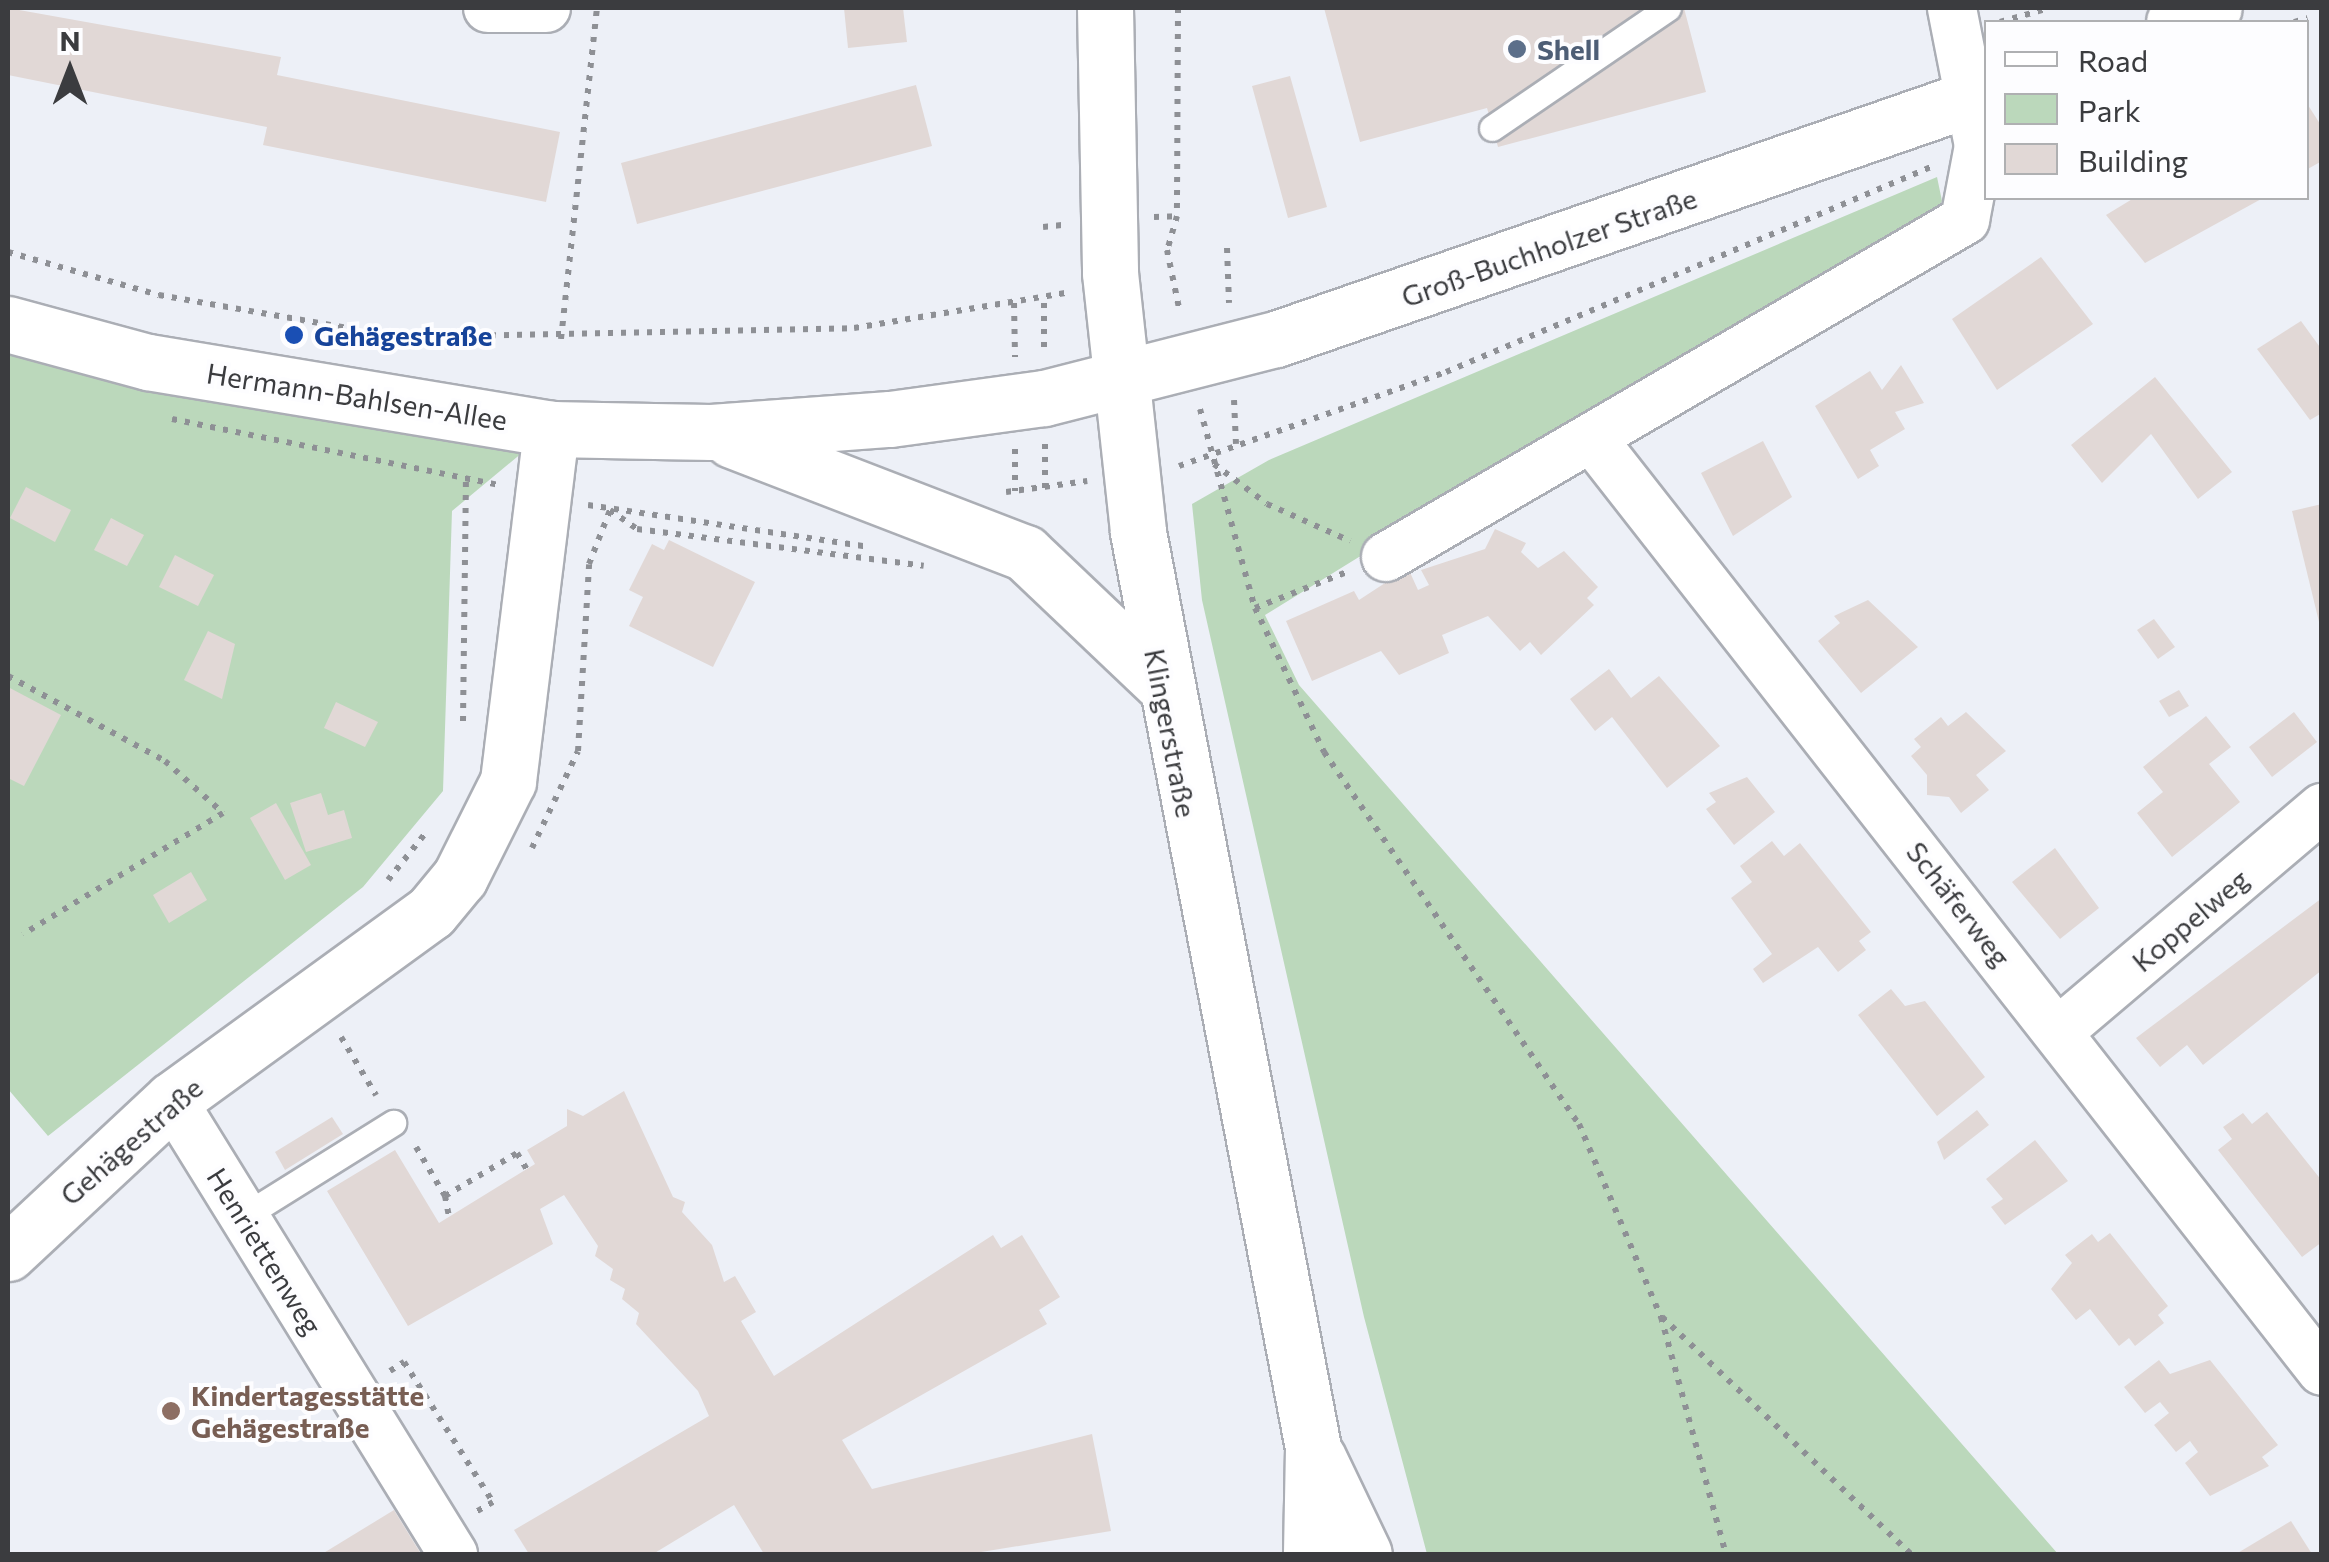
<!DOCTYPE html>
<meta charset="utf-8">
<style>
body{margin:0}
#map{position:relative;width:2329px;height:1562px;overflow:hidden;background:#edf0f7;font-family:Commissioner,sans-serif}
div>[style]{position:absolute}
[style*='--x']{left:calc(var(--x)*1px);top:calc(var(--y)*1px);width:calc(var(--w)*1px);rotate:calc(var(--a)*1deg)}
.green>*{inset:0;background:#bbd8bb}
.building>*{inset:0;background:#e1d8d6}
.path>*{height:6px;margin-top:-3px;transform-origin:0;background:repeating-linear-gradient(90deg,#8e9095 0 5px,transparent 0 13px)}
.roads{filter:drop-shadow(2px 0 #abaeb5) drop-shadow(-2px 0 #abaeb5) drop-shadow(0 2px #abaeb5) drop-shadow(0 -2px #abaeb5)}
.service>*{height:25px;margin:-12.5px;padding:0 12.5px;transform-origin:12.5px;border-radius:12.5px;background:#fff}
.minor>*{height:48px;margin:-24px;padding:0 24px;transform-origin:24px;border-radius:24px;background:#fff}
.tertiary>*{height:55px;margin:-27.5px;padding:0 27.5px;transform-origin:27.5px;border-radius:27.5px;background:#fff}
.dots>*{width:28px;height:28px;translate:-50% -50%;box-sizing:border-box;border:5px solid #fdfdff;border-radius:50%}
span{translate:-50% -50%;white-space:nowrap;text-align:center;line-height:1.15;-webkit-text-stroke:8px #fdfdff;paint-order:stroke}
.service-label{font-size:28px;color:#4e5e75;font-weight:700}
.left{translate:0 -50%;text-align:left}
.street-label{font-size:28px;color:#3b3c3f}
.transit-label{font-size:28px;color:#164399;font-weight:700}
.education-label{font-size:28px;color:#785e54;font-weight:700}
.frame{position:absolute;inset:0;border:10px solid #3b3c3f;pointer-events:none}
.legend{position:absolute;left:1984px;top:20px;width:325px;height:180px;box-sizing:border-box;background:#fdfdff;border:2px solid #afb0b2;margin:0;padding:12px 18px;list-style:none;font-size:30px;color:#3b3c3f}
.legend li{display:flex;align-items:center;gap:20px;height:50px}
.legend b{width:50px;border:2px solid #afb0b2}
.north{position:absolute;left:20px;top:20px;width:100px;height:100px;-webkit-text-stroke:8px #fdfdff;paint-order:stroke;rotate:0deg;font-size:28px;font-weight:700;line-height:40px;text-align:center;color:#3b3c3f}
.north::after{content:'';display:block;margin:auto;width:35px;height:45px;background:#3b3c3f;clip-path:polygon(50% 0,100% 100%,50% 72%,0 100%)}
</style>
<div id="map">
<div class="green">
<i style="clip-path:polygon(1937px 177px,1942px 201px,1929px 229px,1600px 408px,1265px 615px,1299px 685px,2058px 1554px,1427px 1554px,1364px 1317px,1202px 600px,1192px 504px,1269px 460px)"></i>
<i style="clip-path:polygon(8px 324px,546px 433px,452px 511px,443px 791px,363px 887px,48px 1136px,8px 1089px)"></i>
</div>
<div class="building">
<i style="clip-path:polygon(8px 8px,281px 57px,277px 75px,560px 132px,546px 202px,263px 145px,267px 127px,8px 75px)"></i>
<i style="clip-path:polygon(844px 8px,903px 8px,907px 42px,848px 48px)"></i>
<i style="clip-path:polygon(1324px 8px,1684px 8px,1706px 92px,1498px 147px,1487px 108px,1360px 142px)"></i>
<i style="clip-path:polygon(1290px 76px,1327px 207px,1288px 218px,1252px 86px)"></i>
<i style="clip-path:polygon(916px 85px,932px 146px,637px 224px,621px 163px)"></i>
<i style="clip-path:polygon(2306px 102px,2322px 127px,2322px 161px,2306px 170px)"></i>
<i style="clip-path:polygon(2134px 198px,2263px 198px,2145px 263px,2106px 215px)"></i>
<i style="clip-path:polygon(2041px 257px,2093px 324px,1997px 390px,1952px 319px)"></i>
<i style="clip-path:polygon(2301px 321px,2322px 350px,2322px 413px,2310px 420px,2257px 349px)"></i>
<i style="clip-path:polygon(1901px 365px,1924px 403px,1895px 412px,1905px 429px,1870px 450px,1879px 466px,1858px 479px,1815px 406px,1870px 371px,1882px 390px)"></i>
<i style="clip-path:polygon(2155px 377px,2232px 472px,2198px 499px,2151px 434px,2102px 483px,2071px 445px)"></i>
<i style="clip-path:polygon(1763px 441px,1792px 497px,1733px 536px,1701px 473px)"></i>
<i style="clip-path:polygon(26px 487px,71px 510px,55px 542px,10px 518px)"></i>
<i style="clip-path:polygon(2322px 504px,2322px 626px,2320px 626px,2292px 511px)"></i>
<i style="clip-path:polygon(111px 518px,144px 535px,127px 566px,94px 550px)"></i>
<i style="clip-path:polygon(1495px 529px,1526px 543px,1521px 552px,1538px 568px,1564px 551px,1598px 587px,1587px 598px,1594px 605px,1541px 655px,1530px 642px,1520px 651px,1488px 616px,1442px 635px,1449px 653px,1399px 675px,1381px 651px,1312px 681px,1286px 621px,1354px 591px,1359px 600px,1408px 568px,1418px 590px,1429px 585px,1421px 570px,1485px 549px)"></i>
<i style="clip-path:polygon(669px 540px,755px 582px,713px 667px,629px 626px,643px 597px,629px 590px,652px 544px,664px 550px)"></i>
<i style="clip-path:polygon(175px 555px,214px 575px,198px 606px,159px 587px)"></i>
<i style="clip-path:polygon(1868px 600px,1918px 647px,1861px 693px,1818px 641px,1840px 623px,1834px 616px)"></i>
<i style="clip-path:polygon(2154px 619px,2175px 647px,2158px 659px,2137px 630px)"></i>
<i style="clip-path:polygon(208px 631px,235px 644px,222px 699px,184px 680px)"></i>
<i style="clip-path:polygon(1609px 669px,1631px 698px,1659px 676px,1720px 746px,1667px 788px,1612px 717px,1595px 731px,1570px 699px)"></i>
<i style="clip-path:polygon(8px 687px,61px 715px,24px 786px,8px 778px)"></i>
<i style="clip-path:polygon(2179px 690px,2189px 706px,2169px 717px,2159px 701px)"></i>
<i style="clip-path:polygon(336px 702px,378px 722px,365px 747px,324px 728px)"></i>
<i style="clip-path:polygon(1966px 712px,2006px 751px,1976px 775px,1989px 790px,1961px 813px,1949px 797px,1927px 795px,1927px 775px,1911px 756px,1921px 747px,1914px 739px,1941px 717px,1948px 726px)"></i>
<i style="clip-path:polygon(2294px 712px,2317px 742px,2272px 777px,2249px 747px)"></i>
<i style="clip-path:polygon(2206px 716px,2231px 747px,2209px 764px,2240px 802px,2172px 857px,2137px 813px,2163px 792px,2143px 767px)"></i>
<i style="clip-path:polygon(1747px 777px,1775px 812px,1734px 845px,1706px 809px,1716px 802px,1709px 793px)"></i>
<i style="clip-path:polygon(321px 793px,328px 815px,344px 810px,352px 838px,306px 852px,290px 803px)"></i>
<i style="clip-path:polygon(276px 803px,311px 865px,285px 880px,250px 818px)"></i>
<i style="clip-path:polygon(1772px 841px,1784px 856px,1800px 843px,1871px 932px,1859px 941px,1866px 950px,1838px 972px,1818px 947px,1763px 983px,1753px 969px,1772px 954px,1731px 898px,1752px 882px,1740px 866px)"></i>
<i style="clip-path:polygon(2055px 848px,2099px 908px,2060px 939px,2012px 882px)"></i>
<i style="clip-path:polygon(191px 872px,207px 900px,169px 923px,153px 895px)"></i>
<i style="clip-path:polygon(2322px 898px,2322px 970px,2203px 1065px,2187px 1045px,2160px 1067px,2136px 1038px)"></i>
<i style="clip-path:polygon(1891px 989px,1905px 1006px,1925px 1001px,1985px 1077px,1937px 1116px,1858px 1015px)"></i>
<i style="clip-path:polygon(624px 1091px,673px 1197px,685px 1202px,682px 1212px,712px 1245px,724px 1282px,735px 1276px,756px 1312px,741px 1321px,774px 1376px,993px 1235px,1001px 1248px,1022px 1235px,1060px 1297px,1039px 1310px,1047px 1324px,842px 1440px,872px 1489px,1092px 1434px,1111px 1531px,969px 1554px,764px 1554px,734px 1505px,653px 1554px,529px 1554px,514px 1530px,709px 1416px,698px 1391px,636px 1324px,639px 1313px,622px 1299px,625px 1289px,610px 1280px,613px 1269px,595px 1256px,598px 1246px,564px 1195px,540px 1209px,553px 1244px,408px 1326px,327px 1191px,395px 1150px,439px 1223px,535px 1164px,527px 1150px,567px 1126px,567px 1109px,583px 1116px)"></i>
<i style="clip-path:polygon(1977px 1110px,1989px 1125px,1944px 1160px,1937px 1142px)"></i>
<i style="clip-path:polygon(2267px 1112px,2322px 1181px,2322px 1242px,2302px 1257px,2218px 1150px,2232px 1139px,2223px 1127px,2243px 1113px,2252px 1124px)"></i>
<i style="clip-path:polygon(332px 1117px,343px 1134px,285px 1170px,275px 1152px)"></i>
<i style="clip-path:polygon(2035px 1140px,2068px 1181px,2005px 1225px,1991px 1207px,2003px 1199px,1986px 1179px)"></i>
<i style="clip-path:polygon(2110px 1233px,2168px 1306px,2158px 1315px,2164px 1323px,2135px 1346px,2129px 1338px,2119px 1346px,2090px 1309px,2076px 1320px,2051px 1289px,2072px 1263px,2065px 1255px,2092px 1234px,2098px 1242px)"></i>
<i style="clip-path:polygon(2159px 1360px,2170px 1374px,2210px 1360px,2278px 1445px,2262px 1457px,2269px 1466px,2210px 1496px,2185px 1463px,2198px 1452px,2190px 1441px,2176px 1452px,2154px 1425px,2169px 1413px,2160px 1402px,2145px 1413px,2124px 1387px)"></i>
<i style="clip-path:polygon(394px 1510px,421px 1554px,322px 1554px)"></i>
<i style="clip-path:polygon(2291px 1521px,2312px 1554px,2236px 1554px)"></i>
</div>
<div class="path">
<i style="--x:1178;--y:8;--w:208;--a:90.3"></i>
<i style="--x:1177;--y:216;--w:35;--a:106"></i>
<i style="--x:1167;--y:250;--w:64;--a:78.3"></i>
<i style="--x:2000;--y:22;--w:51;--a:-15.9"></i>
<i style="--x:2294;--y:22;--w:14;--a:-17"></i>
<i style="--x:1154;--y:217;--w:23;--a:-2"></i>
<i style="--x:1043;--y:227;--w:19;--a:-6"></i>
<i style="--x:1227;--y:248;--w:55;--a:87.9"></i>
<i style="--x:8;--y:252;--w:157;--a:15.9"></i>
<i style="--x:159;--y:295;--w:245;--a:9.9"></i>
<i style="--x:400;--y:337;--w:454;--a:-1.1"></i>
<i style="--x:854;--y:328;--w:214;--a:-9.4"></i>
<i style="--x:1014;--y:303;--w:54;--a:88.9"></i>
<i style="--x:1044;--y:303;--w:48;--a:90"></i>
<i style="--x:561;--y:339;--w:333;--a:-83.8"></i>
<i style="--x:1234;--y:400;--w:44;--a:87.4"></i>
<i style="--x:1200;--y:409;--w:206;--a:74.6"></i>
<i style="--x:1255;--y:608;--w:160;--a:64.4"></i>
<i style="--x:1324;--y:752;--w:451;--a:55.6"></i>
<i style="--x:1579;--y:1124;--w:210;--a:67"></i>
<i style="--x:1661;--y:1317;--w:246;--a:74.7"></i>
<i style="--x:172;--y:419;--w:333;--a:11.4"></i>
<i style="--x:1045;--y:444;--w:44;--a:90"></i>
<i style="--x:1015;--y:449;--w:42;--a:90"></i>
<i style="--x:1214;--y:464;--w:66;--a:37"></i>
<i style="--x:1267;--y:504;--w:91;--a:24"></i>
<i style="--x:1179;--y:466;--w:283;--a:-19.4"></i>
<i style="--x:1446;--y:372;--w:527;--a:-22.91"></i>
<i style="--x:1006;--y:492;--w:82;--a:-7.7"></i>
<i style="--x:588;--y:505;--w:283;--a:8.5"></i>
<i style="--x:610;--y:510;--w:33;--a:35"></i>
<i style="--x:637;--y:529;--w:289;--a:7.3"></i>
<i style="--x:1255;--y:608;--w:99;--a:-21.4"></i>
<i style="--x:8;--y:676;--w:179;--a:28.4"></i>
<i style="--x:165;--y:761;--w:78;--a:41.9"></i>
<i style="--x:223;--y:813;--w:234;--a:148.8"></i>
<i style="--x:463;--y:721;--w:243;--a:-89.3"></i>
<i style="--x:532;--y:848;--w:107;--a:-64.6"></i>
<i style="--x:578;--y:751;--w:187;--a:-86.6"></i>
<i style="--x:589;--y:564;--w:58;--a:-68.7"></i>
<i style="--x:388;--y:880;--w:58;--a:-51.3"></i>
<i style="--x:341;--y:1037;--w:68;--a:58.9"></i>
<i style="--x:416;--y:1147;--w:57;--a:59.4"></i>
<i style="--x:445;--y:1196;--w:84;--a:-30.8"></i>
<i style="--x:517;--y:1153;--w:23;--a:59"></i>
<i style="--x:445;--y:1196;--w:25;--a:79"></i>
<i style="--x:1662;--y:1317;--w:344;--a:43.6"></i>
<i style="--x:390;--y:1371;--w:17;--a:-33"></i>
<i style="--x:404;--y:1362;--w:166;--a:57.6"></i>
<i style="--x:493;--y:1502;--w:20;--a:150"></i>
</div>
<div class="roads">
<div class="service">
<i style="--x:1492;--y:128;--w:213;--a:-34.3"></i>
<i style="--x:244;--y:1216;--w:176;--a:-32"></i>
</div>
<div class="minor">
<i style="--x:488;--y:8;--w:58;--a:0"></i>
<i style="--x:1593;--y:440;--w:1182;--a:51.94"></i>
<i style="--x:1386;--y:557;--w:670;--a:-30.2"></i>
<i style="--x:1965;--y:220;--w:75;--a:-79.3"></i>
<i style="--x:1979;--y:146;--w:141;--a:-101.1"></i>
<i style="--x:2059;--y:1031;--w:345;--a:-40.3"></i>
<i style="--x:172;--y:1100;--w:534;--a:58.24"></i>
</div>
<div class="tertiary">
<i style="--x:1105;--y:8;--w:265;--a:88.9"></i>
<i style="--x:1110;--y:273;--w:261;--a:83.8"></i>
<i style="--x:1138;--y:532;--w:933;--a:79.18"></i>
<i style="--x:1313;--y:1448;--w:106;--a:91.1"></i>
<i style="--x:2174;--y:22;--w:42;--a:-19.3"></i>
<i style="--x:8;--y:324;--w:145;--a:15.2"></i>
<i style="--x:148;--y:362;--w:409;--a:9.4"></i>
<i style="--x:551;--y:429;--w:160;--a:1.1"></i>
<i style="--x:711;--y:432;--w:179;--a:-4.2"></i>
<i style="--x:890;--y:419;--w:155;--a:-7.8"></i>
<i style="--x:1044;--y:398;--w:239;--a:-14.3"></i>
<i style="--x:1276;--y:339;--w:751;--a:-19.11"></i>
<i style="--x:732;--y:440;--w:314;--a:21.1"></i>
<i style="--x:1025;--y:553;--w:186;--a:43.5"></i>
<i style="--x:8;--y:1253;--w:224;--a:-43"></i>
<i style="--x:172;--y:1100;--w:320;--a:-36"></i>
<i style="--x:431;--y:912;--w:45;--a:-50.4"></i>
<i style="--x:460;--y:877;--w:107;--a:-63.4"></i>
<i style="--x:508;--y:781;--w:355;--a:-83"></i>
<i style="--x:1318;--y:1458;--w:106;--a:64.4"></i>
</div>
</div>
<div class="dots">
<i style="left:1517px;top:49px;background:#5c6f8a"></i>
<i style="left:294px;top:335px;background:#1a4fb4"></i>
<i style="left:171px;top:1411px;background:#8d6e63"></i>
</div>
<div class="service-label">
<span class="left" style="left:1537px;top:49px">Shell</span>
</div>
<div class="street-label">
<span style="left:1549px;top:247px;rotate:-19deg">Groß-Buchholzer Straße</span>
<span style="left:357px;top:396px;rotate:9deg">Hermann-Bahlsen-Allee</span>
<span style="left:1171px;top:733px;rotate:79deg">Klingerstraße</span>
<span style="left:1959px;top:904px;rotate:52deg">Schäferweg</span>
<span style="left:2190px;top:920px;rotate:-40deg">Koppelweg</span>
<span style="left:131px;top:1141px;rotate:-41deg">Gehägestraße</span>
<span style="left:265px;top:1251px;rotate:58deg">Henriettenweg</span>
</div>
<div class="transit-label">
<span class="left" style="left:314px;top:335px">Gehägestraße</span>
</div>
<div class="education-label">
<span class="left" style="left:191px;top:1411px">Kindertagesstätte<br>Gehägestraße</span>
</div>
<div class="frame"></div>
<ul class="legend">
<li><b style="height:12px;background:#fff"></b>Road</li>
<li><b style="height:28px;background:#bbd8bb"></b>Park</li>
<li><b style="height:28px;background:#e1d8d6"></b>Building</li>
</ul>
<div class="north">N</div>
</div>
